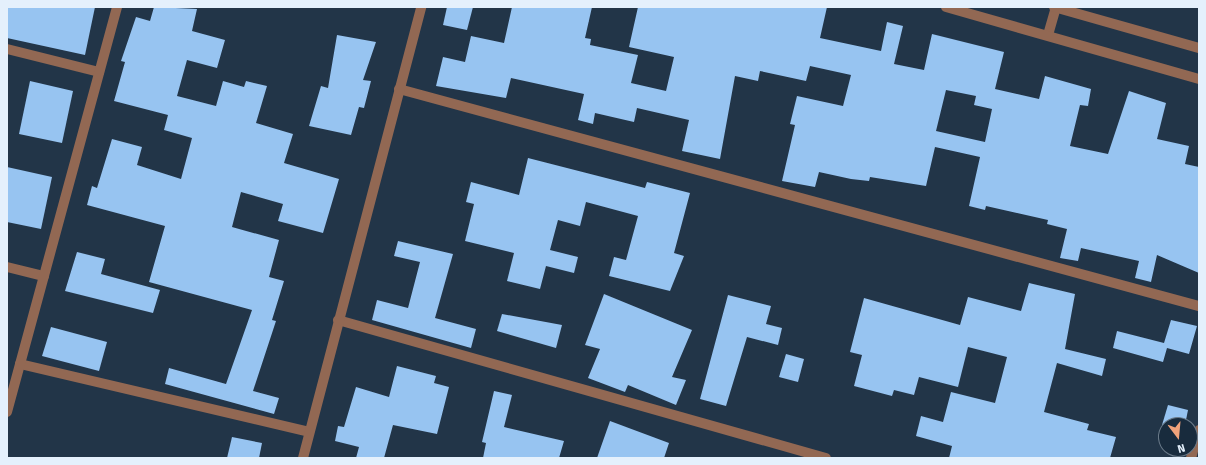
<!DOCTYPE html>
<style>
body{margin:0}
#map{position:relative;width:1206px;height:465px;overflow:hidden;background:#223548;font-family:"Fira Sans",sans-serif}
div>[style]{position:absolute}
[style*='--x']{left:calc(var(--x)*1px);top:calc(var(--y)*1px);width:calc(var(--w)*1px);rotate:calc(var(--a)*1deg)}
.building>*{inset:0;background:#97c4f1}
.minor>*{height:10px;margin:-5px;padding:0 5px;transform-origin:5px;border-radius:5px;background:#926853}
.tertiary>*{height:10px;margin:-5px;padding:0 5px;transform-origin:5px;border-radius:5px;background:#926853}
span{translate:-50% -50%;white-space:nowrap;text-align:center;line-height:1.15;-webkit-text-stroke:4px #182b3d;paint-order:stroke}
.frame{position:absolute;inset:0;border:8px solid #e4f0fc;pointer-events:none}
.north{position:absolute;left:1158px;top:417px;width:40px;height:40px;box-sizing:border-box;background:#182b3d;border:1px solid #6a7a89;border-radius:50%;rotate:164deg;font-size:11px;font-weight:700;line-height:16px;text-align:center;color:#e4f0fc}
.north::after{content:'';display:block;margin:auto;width:14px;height:18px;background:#f0a27a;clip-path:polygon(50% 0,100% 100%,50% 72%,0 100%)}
</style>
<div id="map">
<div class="building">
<i style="clip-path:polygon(7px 7px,95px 7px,85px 55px,7px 38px)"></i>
<i style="clip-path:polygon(154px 7px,197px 9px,192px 31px,225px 40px,217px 68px,187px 60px,177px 96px,216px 106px,223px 81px,244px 87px,246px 81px,267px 86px,256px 123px,293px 134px,284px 163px,339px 179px,323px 233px,278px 221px,283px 204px,241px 192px,232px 227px,279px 240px,269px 277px,284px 281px,272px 320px,276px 321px,253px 391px,279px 398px,274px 414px,165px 384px,169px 368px,226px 384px,252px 310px,149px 282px,165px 226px,87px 205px,92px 186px,97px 188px,112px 139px,142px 147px,137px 165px,181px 179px,192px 138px,164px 130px,168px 115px,114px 101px,125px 62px,121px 61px,136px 17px,150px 21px)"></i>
<i style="clip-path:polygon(447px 7px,473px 7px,467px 30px,443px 25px)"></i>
<i style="clip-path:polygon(evenodd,512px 7px,592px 7px,585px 38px,591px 39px,590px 45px,638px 55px,631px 83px,666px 91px,674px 57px,629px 47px,638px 7px,827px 7px,820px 38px,881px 51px,887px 22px,903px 26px,894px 64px,924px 70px,932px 34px,1004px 52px,995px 89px,1039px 99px,1045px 76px,1091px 89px,1088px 106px,1080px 105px,1070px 146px,1108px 154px,1129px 91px,1166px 103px,1157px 139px,1189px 146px,1185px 164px,1199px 167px,1199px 273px,1157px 255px,1151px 282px,1135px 278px,1139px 261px,1081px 248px,1078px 261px,1060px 258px,1067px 229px,1047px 224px,1048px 220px,986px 206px,985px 210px,969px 206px,980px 157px,935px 147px,926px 186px,870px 177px,869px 181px,851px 179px,819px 172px,815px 187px,782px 181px,795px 125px,790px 124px,797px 96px,843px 106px,851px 75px,810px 66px,806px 81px,760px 71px,758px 81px,735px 76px,720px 159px,682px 151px,689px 120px,637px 108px,634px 122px,595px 113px,593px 124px,578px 120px,584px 94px,511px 78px,506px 98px,436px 86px,443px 57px,465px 62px,471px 36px,504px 43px,512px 7px,946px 90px,976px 96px,974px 105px,992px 109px,985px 142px,936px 131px,946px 90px)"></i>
<i style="clip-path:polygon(337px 35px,376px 42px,363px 80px,371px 81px,364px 108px,359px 107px,351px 135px,309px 126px,321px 86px,328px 88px)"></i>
<i style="clip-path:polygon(30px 81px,73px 91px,62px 143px,19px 134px)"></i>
<i style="clip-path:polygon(528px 158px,645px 188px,647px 182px,690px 193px,674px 253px,684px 256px,670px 291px,609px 276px,614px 257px,626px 260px,638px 216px,586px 202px,580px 226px,558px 220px,550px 250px,578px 257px,574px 273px,546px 266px,540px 289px,507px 281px,514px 253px,465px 241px,474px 204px,466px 202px,471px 182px,519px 195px)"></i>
<i style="clip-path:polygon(7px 167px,52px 177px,41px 229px,7px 222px)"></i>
<i style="clip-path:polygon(398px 241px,453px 254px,435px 318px,476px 329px,471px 348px,372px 320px,377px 300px,408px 308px,420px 262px,394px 256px)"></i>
<i style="clip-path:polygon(77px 252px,105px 259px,101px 274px,160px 290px,153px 313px,65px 291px)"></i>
<i style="clip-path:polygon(1029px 283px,1075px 294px,1065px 349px,1106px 359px,1102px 376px,1057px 363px,1044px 412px,1089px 424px,1087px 430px,1116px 437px,1110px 458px,949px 458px,952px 446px,916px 436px,921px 416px,943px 422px,951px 392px,995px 403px,1007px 357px,968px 347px,958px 387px,919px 377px,914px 395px,894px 390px,892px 396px,854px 386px,862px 355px,850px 352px,864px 298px,960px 325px,968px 297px,1021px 311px)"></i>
<i style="clip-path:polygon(604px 294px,692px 330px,672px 377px,686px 380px,676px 405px,628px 385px,625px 392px,588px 378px,600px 349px,585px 345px)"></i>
<i style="clip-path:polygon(728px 295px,771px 306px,766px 324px,782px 328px,778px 345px,747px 337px,726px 406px,700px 399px)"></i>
<i style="clip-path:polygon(502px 314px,562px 325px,556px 348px,497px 331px)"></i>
<i style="clip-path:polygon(1171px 320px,1197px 326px,1189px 354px,1167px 348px,1163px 362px,1113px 348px,1117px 331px,1164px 343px)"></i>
<i style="clip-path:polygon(51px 327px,107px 342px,99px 371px,42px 356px)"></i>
<i style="clip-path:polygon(786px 354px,804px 359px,798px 382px,779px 377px)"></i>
<i style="clip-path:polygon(397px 366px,436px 376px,434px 383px,449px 387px,437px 434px,393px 425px,384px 458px,356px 458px,359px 447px,335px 441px,338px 426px,344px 427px,356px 387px,389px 397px)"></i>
<i style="clip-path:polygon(494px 391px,512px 395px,504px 427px,564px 441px,559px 458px,483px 458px,486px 443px,482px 442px)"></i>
<i style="clip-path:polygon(1168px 405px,1188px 410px,1185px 425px,1162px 425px)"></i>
<i style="clip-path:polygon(610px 421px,669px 443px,664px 458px,597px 458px)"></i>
<i style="clip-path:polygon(232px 437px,262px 443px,259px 458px,227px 458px)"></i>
</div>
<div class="minor">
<i style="--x:1048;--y:35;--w:29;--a:-74"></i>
<i style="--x:7;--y:49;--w:95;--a:14"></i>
<i style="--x:399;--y:89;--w:829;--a:15.18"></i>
<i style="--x:7;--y:267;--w:38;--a:14"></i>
<i style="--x:338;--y:320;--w:507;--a:15.79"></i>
<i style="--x:20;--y:364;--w:297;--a:13.2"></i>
<i style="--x:7;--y:412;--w:420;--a:-74.8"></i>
<i style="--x:1191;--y:458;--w:29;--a:-74"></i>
</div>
<div class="tertiary">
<i style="--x:946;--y:7;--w:263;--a:15.9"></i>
<i style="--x:1054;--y:7;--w:151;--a:15.8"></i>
<i style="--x:303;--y:458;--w:466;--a:-75.3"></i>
</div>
<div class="frame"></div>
<div class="north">N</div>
</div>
